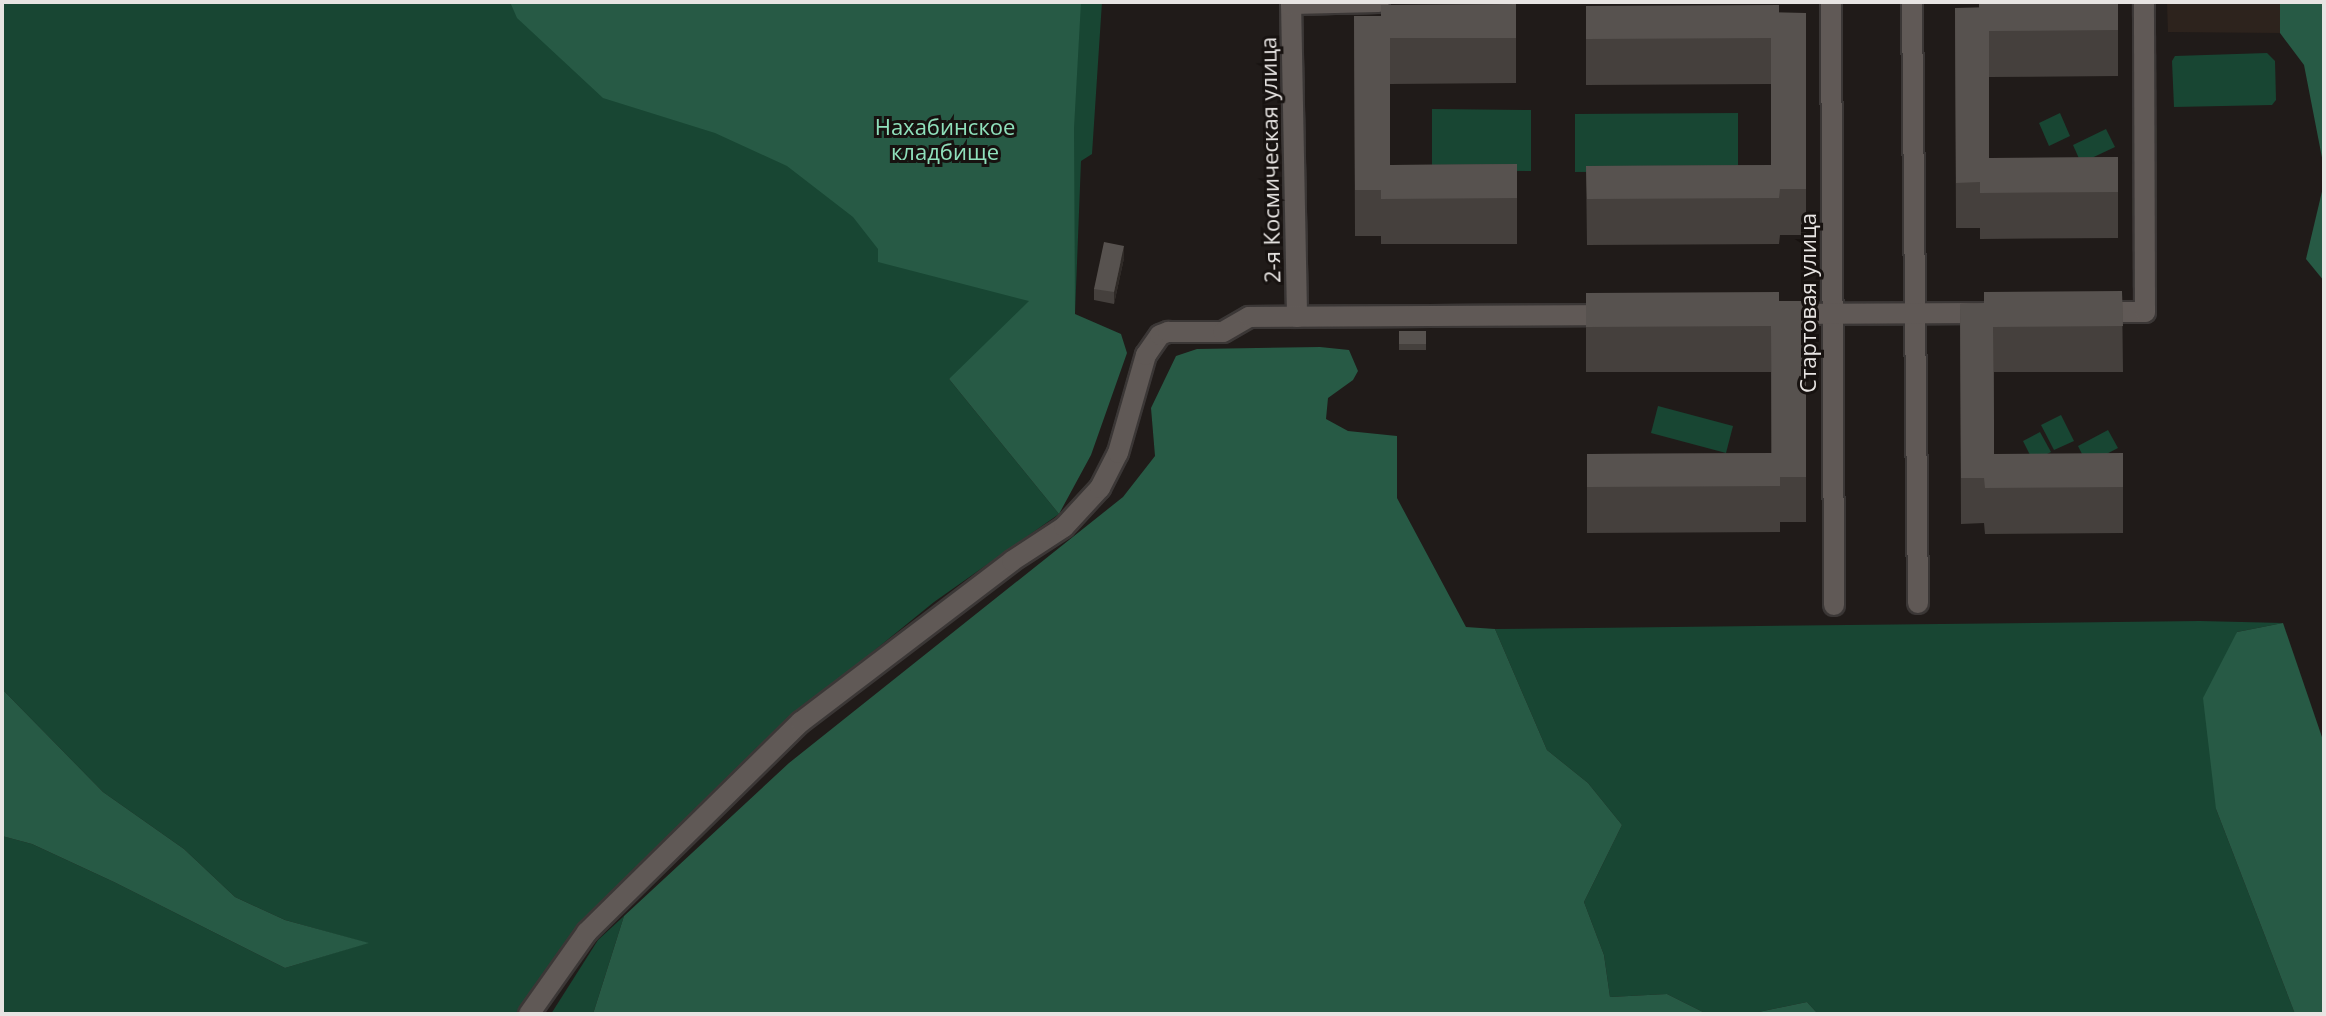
<!DOCTYPE html>
<meta charset="utf-8">
<style>
body{margin:0}
#map{position:relative;width:2326px;height:1016px;overflow:hidden;background:#201b19;font-family:"Open Sans",sans-serif}
div>[style]{position:absolute}
[style*='--x']{left:calc(var(--x)*1px);top:calc(var(--y)*1px);width:calc(var(--w)*1px);rotate:calc(var(--a)*1deg)}
.built>*{inset:0;background:#2d231d}
.green>*{inset:0;background:#184633}
.forest>*{inset:0;background:#275a45}
.roads{filter:drop-shadow(2px 0 #3b3736) drop-shadow(-2px 0 #3b3736) drop-shadow(0 2px #3b3736) drop-shadow(0 -2px #3b3736)}
.minor>*{height:20px;margin:-10px;padding:0 10px;transform-origin:10px;border-radius:10px;background:#605956}
.wall>*{inset:0;background:#45403d}
.shaded-wall>*{inset:0;background:#2f2a27}
.building>*{inset:0;background:#57524f}
span{translate:-50% -50%;white-space:nowrap;text-align:center;line-height:1.15;-webkit-text-stroke:6px #171210;paint-order:stroke}
.park-label{font-size:22px;color:#8fe0bb}
.street-label{font-size:22px;color:#e7e4e2}
.frame{position:absolute;inset:0;border:4px solid #e7e4e2;pointer-events:none}
</style>
<div id="map">
<div class="built">
<i style="clip-path:polygon(2167px 2px,2280px 2px,2280px 33px,2168px 32px)"></i>
</div>
<div class="green">
<i style="clip-path:polygon(2px 2px,1102px 2px,1092px 154px,1081px 161px,1075px 314px,949px 379px,1059px 514px,934px 602px,790px 719px,589px 915px,518px 1014px,2px 1014px,2px 836px,32px 844px,114px 882px,285px 968px,367px 943px,285px 920px,235px 897px,184px 849px,103px 792px,2px 689px)"></i>
<i style="clip-path:polygon(2267px 53px,2275px 61px,2276px 100px,2272px 105px,2174px 107px,2172px 61px,2175px 56px)"></i>
<i style="clip-path:polygon(1432px 109px,1531px 110px,1531px 171px,1432px 170px)"></i>
<i style="clip-path:polygon(1738px 113px,1738px 171px,1575px 172px,1575px 114px)"></i>
<i style="clip-path:polygon(2060px 113px,2070px 136px,2049px 146px,2039px 123px)"></i>
<i style="clip-path:polygon(2106px 129px,2115px 147px,2081px 163px,2073px 145px)"></i>
<i style="clip-path:polygon(1658px 406px,1733px 426px,1726px 453px,1651px 433px)"></i>
<i style="clip-path:polygon(2061px 415px,2074px 441px,2054px 450px,2041px 425px)"></i>
<i style="clip-path:polygon(2108px 430px,2118px 448px,2087px 464px,2078px 446px)"></i>
<i style="clip-path:polygon(2040px 432px,2051px 452px,2033px 461px,2023px 441px)"></i>
<i style="clip-path:polygon(2200px 621px,2283px 623px,2237px 632px,2216px 809px,2295px 1014px,1818px 1014px,1807px 1002px,1749px 1014px,1707px 1014px,1667px 994px,1610px 997px,1604px 955px,1584px 902px,1622px 825px,1588px 783px,1547px 750px,1495px 629px)"></i>
<i style="clip-path:polygon(624px 916px,593px 1014px,551px 1014px,598px 940px)"></i>
</div>
<div class="forest">
<i style="clip-path:polygon(510px 2px,1081px 2px,1074px 128px,1075px 314px,1121px 334px,1127px 353px,1091px 455px,1059px 514px,949px 379px,1029px 301px,878px 262px,878px 249px,853px 217px,787px 166px,715px 133px,603px 98px,517px 18px)"></i>
<i style="clip-path:polygon(2280px 2px,2324px 2px,2324px 168px,2304px 65px,2280px 33px)"></i>
<i style="clip-path:polygon(2324px 183px,2324px 281px,2306px 259px)"></i>
<i style="clip-path:polygon(1320px 347px,1349px 350px,1358px 371px,1353px 380px,1328px 398px,1326px 419px,1348px 431px,1397px 436px,1397px 498px,1466px 627px,1495px 629px,1547px 750px,1588px 783px,1622px 825px,1584px 902px,1604px 955px,1610px 997px,1667px 994px,1707px 1014px,593px 1014px,624px 916px,789px 763px,1123px 497px,1155px 456px,1151px 408px,1176px 356px,1197px 349px)"></i>
<i style="clip-path:polygon(2283px 623px,2324px 743px,2324px 1014px,2295px 1014px,2216px 809px,2203px 698px,2237px 632px)"></i>
<i style="clip-path:polygon(2px 689px,103px 792px,184px 849px,235px 897px,285px 920px,369px 943px,285px 968px,114px 882px,32px 844px,2px 836px)"></i>
<i style="clip-path:polygon(1807px 1002px,1818px 1014px,1749px 1014px)"></i>
</div>
<div class="roads">
<div class="minor">
<i style="--x:1291;--y:2;--w:315;--a:88.9"></i>
<i style="--x:1831;--y:2;--w:603;--a:89.71"></i>
<i style="--x:1912;--y:2;--w:601;--a:89.43"></i>
<i style="--x:1291;--y:4;--w:88;--a:-1.3"></i>
<i style="--x:2096;--y:312;--w:49;--a:0"></i>
<i style="--x:2145;--y:312;--w:310;--a:-90.2"></i>
<i style="--x:1780;--y:314;--w:204;--a:-0.3"></i>
<i style="--x:529;--y:1014;--w:100;--a:-54.7"></i>
<i style="--x:587;--y:932;--w:300;--a:-44.5"></i>
<i style="--x:801;--y:722;--w:265;--a:-37.3"></i>
<i style="--x:1012;--y:561;--w:62;--a:-33.2"></i>
<i style="--x:1064;--y:527;--w:53;--a:-47.3"></i>
<i style="--x:1100;--y:488;--w:39;--a:-63"></i>
<i style="--x:1118;--y:453;--w:102;--a:-74.1"></i>
<i style="--x:1146;--y:355;--w:24;--a:-55"></i>
<i style="--x:1160;--y:335;--w:9;--a:-21"></i>
<i style="--x:1168;--y:332;--w:55;--a:0"></i>
<i style="--x:1223;--y:332;--w:30;--a:-30"></i>
<i style="--x:1249;--y:317;--w:363;--a:-0.3"></i>
</div>
</div>
<div class="wall">
<i style="clip-path:polygon(2118px 2px,2118px 76px,1989px 77px,1989px 158px,2118px 157px,2118px 238px,1980px 239px,1980px 228px,1956px 228px,1955px 8px)"></i>
<i style="clip-path:polygon(1516px 4px,1516px 83px,1390px 84px,1390px 165px,1517px 164px,1517px 244px,1381px 244px,1381px 236px,1355px 236px,1354px 16px,1381px 16px)"></i>
<i style="clip-path:polygon(1586px 6px,1806px 13px,1806px 235px,1780px 235px,1779px 244px,1587px 245px,1586px 166px,1771px 165px,1771px 84px,1586px 85px)"></i>
<i style="clip-path:polygon(1124px 258px,1114px 304px,1094px 300px,1094px 289px)"></i>
<i style="clip-path:polygon(2122px 291px,2123px 372px,1994px 372px,1994px 454px,2123px 487px,2123px 533px,1985px 534px,1984px 523px,1961px 524px,1960px 304px,1984px 303px)"></i>
<i style="clip-path:polygon(1586px 293px,1779px 301px,1806px 301px,1806px 522px,1780px 522px,1780px 532px,1587px 533px,1587px 454px,1771px 453px,1771px 372px,1586px 372px)"></i>
<i style="clip-path:polygon(1399px 331px,1426px 331px,1426px 350px,1399px 350px)"></i>
</div>
<div class="shaded-wall">
<i style="clip-path:polygon(1124px 246px,1124px 258px,1114px 304px,1114px 292px)"></i>
</div>
<div class="building">
<i style="clip-path:polygon(1979px 2px,2118px 2px,2118px 30px,1989px 31px,1989px 158px,2118px 157px,2118px 192px,1980px 193px,1980px 182px,1956px 183px,1955px 8px,1979px 8px)"></i>
<i style="clip-path:polygon(1516px 4px,1516px 38px,1390px 38px,1390px 165px,1517px 164px,1517px 198px,1381px 199px,1381px 190px,1355px 190px,1354px 16px,1381px 16px,1381px 5px)"></i>
<i style="clip-path:polygon(1779px 5px,1779px 13px,1806px 13px,1806px 189px,1780px 189px,1779px 198px,1587px 199px,1586px 166px,1771px 165px,1771px 38px,1586px 39px,1586px 6px)"></i>
<i style="clip-path:polygon(1104px 242px,1124px 246px,1114px 292px,1094px 289px)"></i>
<i style="clip-path:polygon(2122px 291px,2123px 326px,1993px 327px,1994px 422px,1994px 454px,2123px 453px,2123px 487px,1985px 488px,1984px 478px,1961px 478px,1960px 304px,1984px 303px,1984px 292px)"></i>
<i style="clip-path:polygon(1779px 292px,1779px 301px,1806px 301px,1806px 477px,1780px 477px,1780px 486px,1587px 487px,1587px 454px,1772px 453px,1771px 326px,1586px 327px,1586px 293px)"></i>
<i style="clip-path:polygon(1399px 331px,1426px 331px,1426px 344px,1399px 344px)"></i>
</div>
<div class="park-label">
<span style="left:945px;top:139px">Нахабинское<br>кладбище</span>
</div>
<div class="street-label">
<span style="left:1270px;top:160px;rotate:-91deg">2-я Космическая улица</span>
<span style="left:1808px;top:303px;rotate:-90deg">Стартовая улица</span>
</div>
<div class="frame"></div>
</div>
